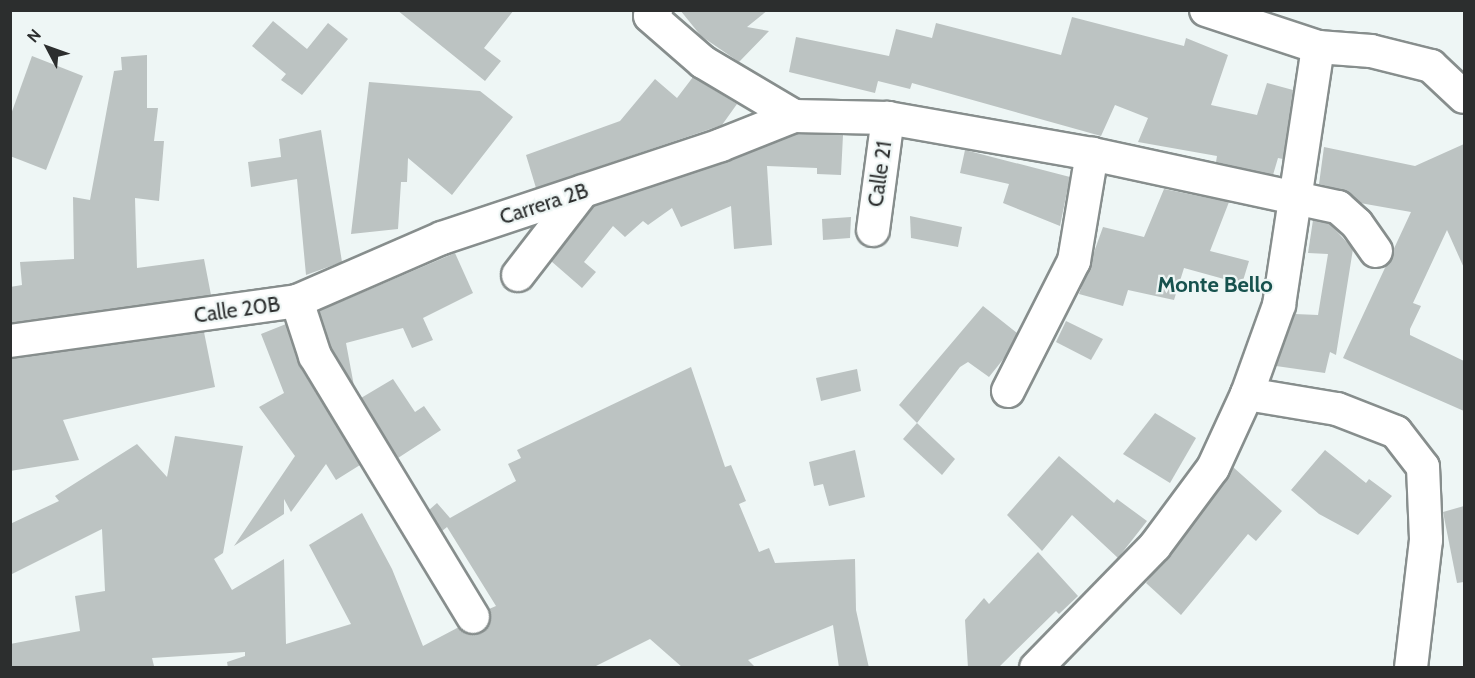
<!DOCTYPE html>
<style>
body{margin:0}
#map{position:relative;width:1475px;height:678px;overflow:hidden;background:#eef6f5;font-family:Cabin,sans-serif}
div>[style]{position:absolute}
[style*='--x']{left:calc(var(--x)*1px);top:calc(var(--y)*1px);width:calc(var(--w)*1px);rotate:calc(var(--a)*1deg)}
.building>*{inset:0;background:#bcc3c2}
.roads{filter:drop-shadow(2px 0 #878e8d) drop-shadow(-2px 0 #878e8d) drop-shadow(0 2px #878e8d) drop-shadow(0 -2px #878e8d)}
.minor>*{height:32px;margin:-16px;padding:0 16px;transform-origin:16px;border-radius:16px;background:#fff}
span{translate:-50% -50%;white-space:nowrap;text-align:center;line-height:1.15;-webkit-text-stroke:4.5px #eef6f5;paint-order:stroke}
.street-label{font-size:21px;color:#2c2e2e}
.neighbourhood-label{font-size:22px;color:#17524e;font-weight:700}
.frame{position:absolute;inset:0;border:12px solid #2c2e2e;pointer-events:none}
.north{position:absolute;left:18px;top:18px;width:60px;height:60px;-webkit-text-stroke:4px #eef6f5;paint-order:stroke;rotate:311deg;font-size:16px;font-weight:700;line-height:24px;text-align:center;color:#2c2e2e}
.north::after{content:'';display:block;margin:auto;width:21px;height:27px;background:#2c2e2e;clip-path:polygon(50% 0,100% 100%,50% 72%,0 100%)}
</style>
<div id="map">
<div class="building">
<i style="clip-path:polygon(397px 10px,514px 10px,484px 48px,501px 61px,485px 81px)"></i>
<i style="clip-path:polygon(680px 10px,768px 10px,747px 27px,769px 31px,739px 62px,701px 36px)"></i>
<i style="clip-path:polygon(1072px 17px,1184px 46px,1186px 38px,1228px 55px,1211px 105px,1257px 115px,1267px 83px,1293px 90px,1283px 159px,1278px 158px,1273px 175px,1216px 162px,1217px 156px,1138px 142px,1148px 118px,1115px 105px,1101px 136px,912px 83px,910px 89px,878px 81px,875px 93px,789px 72px,796px 37px,889px 56px,896px 29px,932px 38px,936px 23px,1061px 55px)"></i>
<i style="clip-path:polygon(273px 21px,307px 49px,328px 23px,348px 39px,302px 95px,281px 80px,286px 74px,252px 46px)"></i>
<i style="clip-path:polygon(147px 55px,147px 108px,158px 108px,154px 141px,164px 141px,159px 201px,135px 198px,137px 268px,204px 259px,211px 295px,10px 323px,10px 287px,22px 285px,20px 262px,74px 259px,73px 197px,90px 200px,114px 71px,122px 70px,121px 57px)"></i>
<i style="clip-path:polygon(32px 56px,83px 76px,46px 170px,10px 156px,10px 117px)"></i>
<i style="clip-path:polygon(693px 77px,737px 104px,722px 125px,536px 188px,526px 155px,620px 121px,655px 79px,677px 98px)"></i>
<i style="clip-path:polygon(369px 82px,480px 91px,513px 117px,452px 195px,408px 158px,407px 182px,401px 182px,398px 229px,351px 234px)"></i>
<i style="clip-path:polygon(321px 130px,342px 262px,306px 275px,297px 179px,251px 187px,248px 162px,281px 157px,279px 139px)"></i>
<i style="clip-path:polygon(797px 134px,843px 135px,841px 175px,817px 174px,817px 168px,767px 166px,772px 245px,734px 249px,731px 206px,681px 227px,672px 208px,648px 225px,643px 221px,625px 237px,613px 226px,584px 262px,596px 272px,582px 288px,551px 261px,594px 206px)"></i>
<i style="clip-path:polygon(1464px 144px,1464px 268px,1447px 230px,1413px 303px,1421px 306px,1410px 329px,1410px 335px,1464px 361px,1464px 411px,1343px 358px,1411px 212px,1360px 203px,1342px 190px,1319px 184px,1324px 147px,1415px 166px)"></i>
<i style="clip-path:polygon(965px 150px,1070px 177px,1060px 226px,1003px 203px,1009px 184px,960px 173px)"></i>
<i style="clip-path:polygon(1164px 189px,1229px 202px,1210px 251px,1249px 261px,1242px 284px,1184px 268px,1174px 300px,1128px 290px,1123px 306px,1079px 294px,1103px 227px,1144px 237px)"></i>
<i style="clip-path:polygon(910px 216px,962px 227px,958px 247px,911px 238px)"></i>
<i style="clip-path:polygon(851px 217px,850px 238px,823px 240px,822px 219px)"></i>
<i style="clip-path:polygon(1313px 220px,1330px 224px,1353px 249px,1336px 355px,1330px 352px,1325px 373px,1276px 366px,1295px 314px,1318px 315px,1328px 254px,1308px 253px)"></i>
<i style="clip-path:polygon(455px 253px,473px 293px,423px 318px,433px 340px,412px 348px,403px 328px,346px 343px,354px 386px,331px 348px,319px 311px)"></i>
<i style="clip-path:polygon(983px 306px,1017px 333px,1005px 357px,989px 377px,968px 362px,960px 367px,917px 423px,899px 405px)"></i>
<i style="clip-path:polygon(1066px 321px,1103px 339px,1091px 360px,1056px 342px)"></i>
<i style="clip-path:polygon(286px 324px,299px 365px,360px 465px,336px 480px,326px 464px,291px 512px,284px 499px,284px 514px,234px 546px,295px 456px,259px 407px,284px 393px,261px 334px)"></i>
<i style="clip-path:polygon(204px 332px,215px 387px,63px 420px,79px 460px,10px 471px,10px 359px)"></i>
<i style="clip-path:polygon(691px 367px,725px 467px,731px 465px,746px 501px,739px 504px,759px 552px,769px 548px,775px 563px,855px 559px,856px 610px,869px 668px,839px 668px,833px 625px,748px 660px,756px 668px,683px 668px,650px 639px,592px 668px,228px 668px,227px 662px,245px 656px,245px 652px,152px 658px,154px 666px,139px 668px,10px 668px,10px 644px,80px 631px,75px 596px,105px 591px,102px 529px,10px 575px,10px 524px,59px 501px,55px 496px,137px 444px,167px 477px,175px 436px,243px 446px,223px 553px,214px 559px,232px 590px,284px 559px,286px 644px,351px 624px,309px 545px,362px 513px,392px 569px,423px 646px,459px 627px,473px 635px,482px 633px,489px 625px,489px 609px,496px 606px,447px 527px,442px 531px,429px 510px,437px 503px,450px 518px,516px 481px,508px 464px,521px 458px,517px 450px)"></i>
<i style="clip-path:polygon(857px 369px,861px 391px,821px 401px,816px 378px)"></i>
<i style="clip-path:polygon(393px 379px,415px 412px,424px 406px,441px 430px,398px 458px,361px 398px)"></i>
<i style="clip-path:polygon(1155px 413px,1196px 438px,1170px 483px,1123px 454px)"></i>
<i style="clip-path:polygon(917px 423px,955px 459px,942px 475px,903px 439px)"></i>
<i style="clip-path:polygon(855px 450px,865px 497px,829px 506px,823px 484px,814px 486px,809px 462px)"></i>
<i style="clip-path:polygon(1325px 450px,1366px 483px,1369px 479px,1392px 496px,1358px 535px,1319px 514px,1291px 490px)"></i>
<i style="clip-path:polygon(1059px 456px,1114px 503px,1117px 499px,1147px 521px,1118px 558px,1072px 515px,1042px 551px,1007px 515px)"></i>
<i style="clip-path:polygon(1233px 467px,1282px 511px,1256px 541px,1248px 534px,1181px 615px,1146px 583px)"></i>
<i style="clip-path:polygon(1464px 506px,1464px 582px,1457px 583px,1443px 512px)"></i>
<i style="clip-path:polygon(1038px 552px,1078px 596px,1059px 614px,1056px 611px,998px 668px,968px 668px,965px 620px,984px 598px,989px 604px)"></i>
</div>
<div class="roads">
<div class="minor">
<i style="--x:656;--y:10;--w:8;--a:135"></i>
<i style="--x:650;--y:16;--w:70;--a:41"></i>
<i style="--x:703;--y:62;--w:106;--a:30.7"></i>
<i style="--x:794;--y:116;--w:94;--a:1.2"></i>
<i style="--x:888;--y:118;--w:207;--a:10"></i>
<i style="--x:1092;--y:154;--w:252;--a:12.2"></i>
<i style="--x:1338;--y:207;--w:25;--a:42"></i>
<i style="--x:1357;--y:224;--w:33;--a:55"></i>
<i style="--x:1206;--y:10;--w:118;--a:18.3"></i>
<i style="--x:1318;--y:47;--w:53;--a:4.3"></i>
<i style="--x:1371;--y:51;--w:62;--a:14"></i>
<i style="--x:1431;--y:66;--w:45;--a:43.2"></i>
<i style="--x:873;--y:230;--w:113;--a:-82.4"></i>
<i style="--x:518;--y:275;--w:106;--a:-52.3"></i>
<i style="--x:297;--y:301;--w:58;--a:71.9"></i>
<i style="--x:315;--y:356;--w:305;--a:58.8"></i>
<i style="--x:10;--y:341;--w:290;--a:-7.9"></i>
<i style="--x:297;--y:301;--w:158;--a:-23.5"></i>
<i style="--x:442;--y:238;--w:294;--a:-18.4"></i>
<i style="--x:721;--y:145;--w:79;--a:-21.7"></i>
<i style="--x:1008;--y:391;--w:146;--a:-63.1"></i>
<i style="--x:1074;--y:261;--w:109;--a:-80.5"></i>
<i style="--x:1247;--y:394;--w:91;--a:9.5"></i>
<i style="--x:1337;--y:409;--w:63;--a:21.3"></i>
<i style="--x:1396;--y:432;--w:44;--a:52.4"></i>
<i style="--x:1423;--y:467;--w:73;--a:87.6"></i>
<i style="--x:1426;--y:540;--w:129;--a:96.7"></i>
<i style="--x:1036;--y:668;--w:170;--a:-45.7"></i>
<i style="--x:1155;--y:546;--w:97;--a:-53.4"></i>
<i style="--x:1213;--y:468;--w:81;--a:-65.3"></i>
<i style="--x:1247;--y:394;--w:95;--a:-70.2"></i>
<i style="--x:1279;--y:305;--w:261;--a:-81.4"></i>
</div>
</div>
<div class="street-label">
<span style="left:880px;top:174px;rotate:-82deg">Calle 21</span>
<span style="left:544px;top:204px;rotate:-18deg">Carrera 2B</span>
<span style="left:237px;top:310px;rotate:-8deg">Calle 20B</span>
</div>
<div class="neighbourhood-label">
<span style="left:1215px;top:285px">Monte Bello</span>
</div>
<div class="frame"></div>
<div class="north">N</div>
</div>
